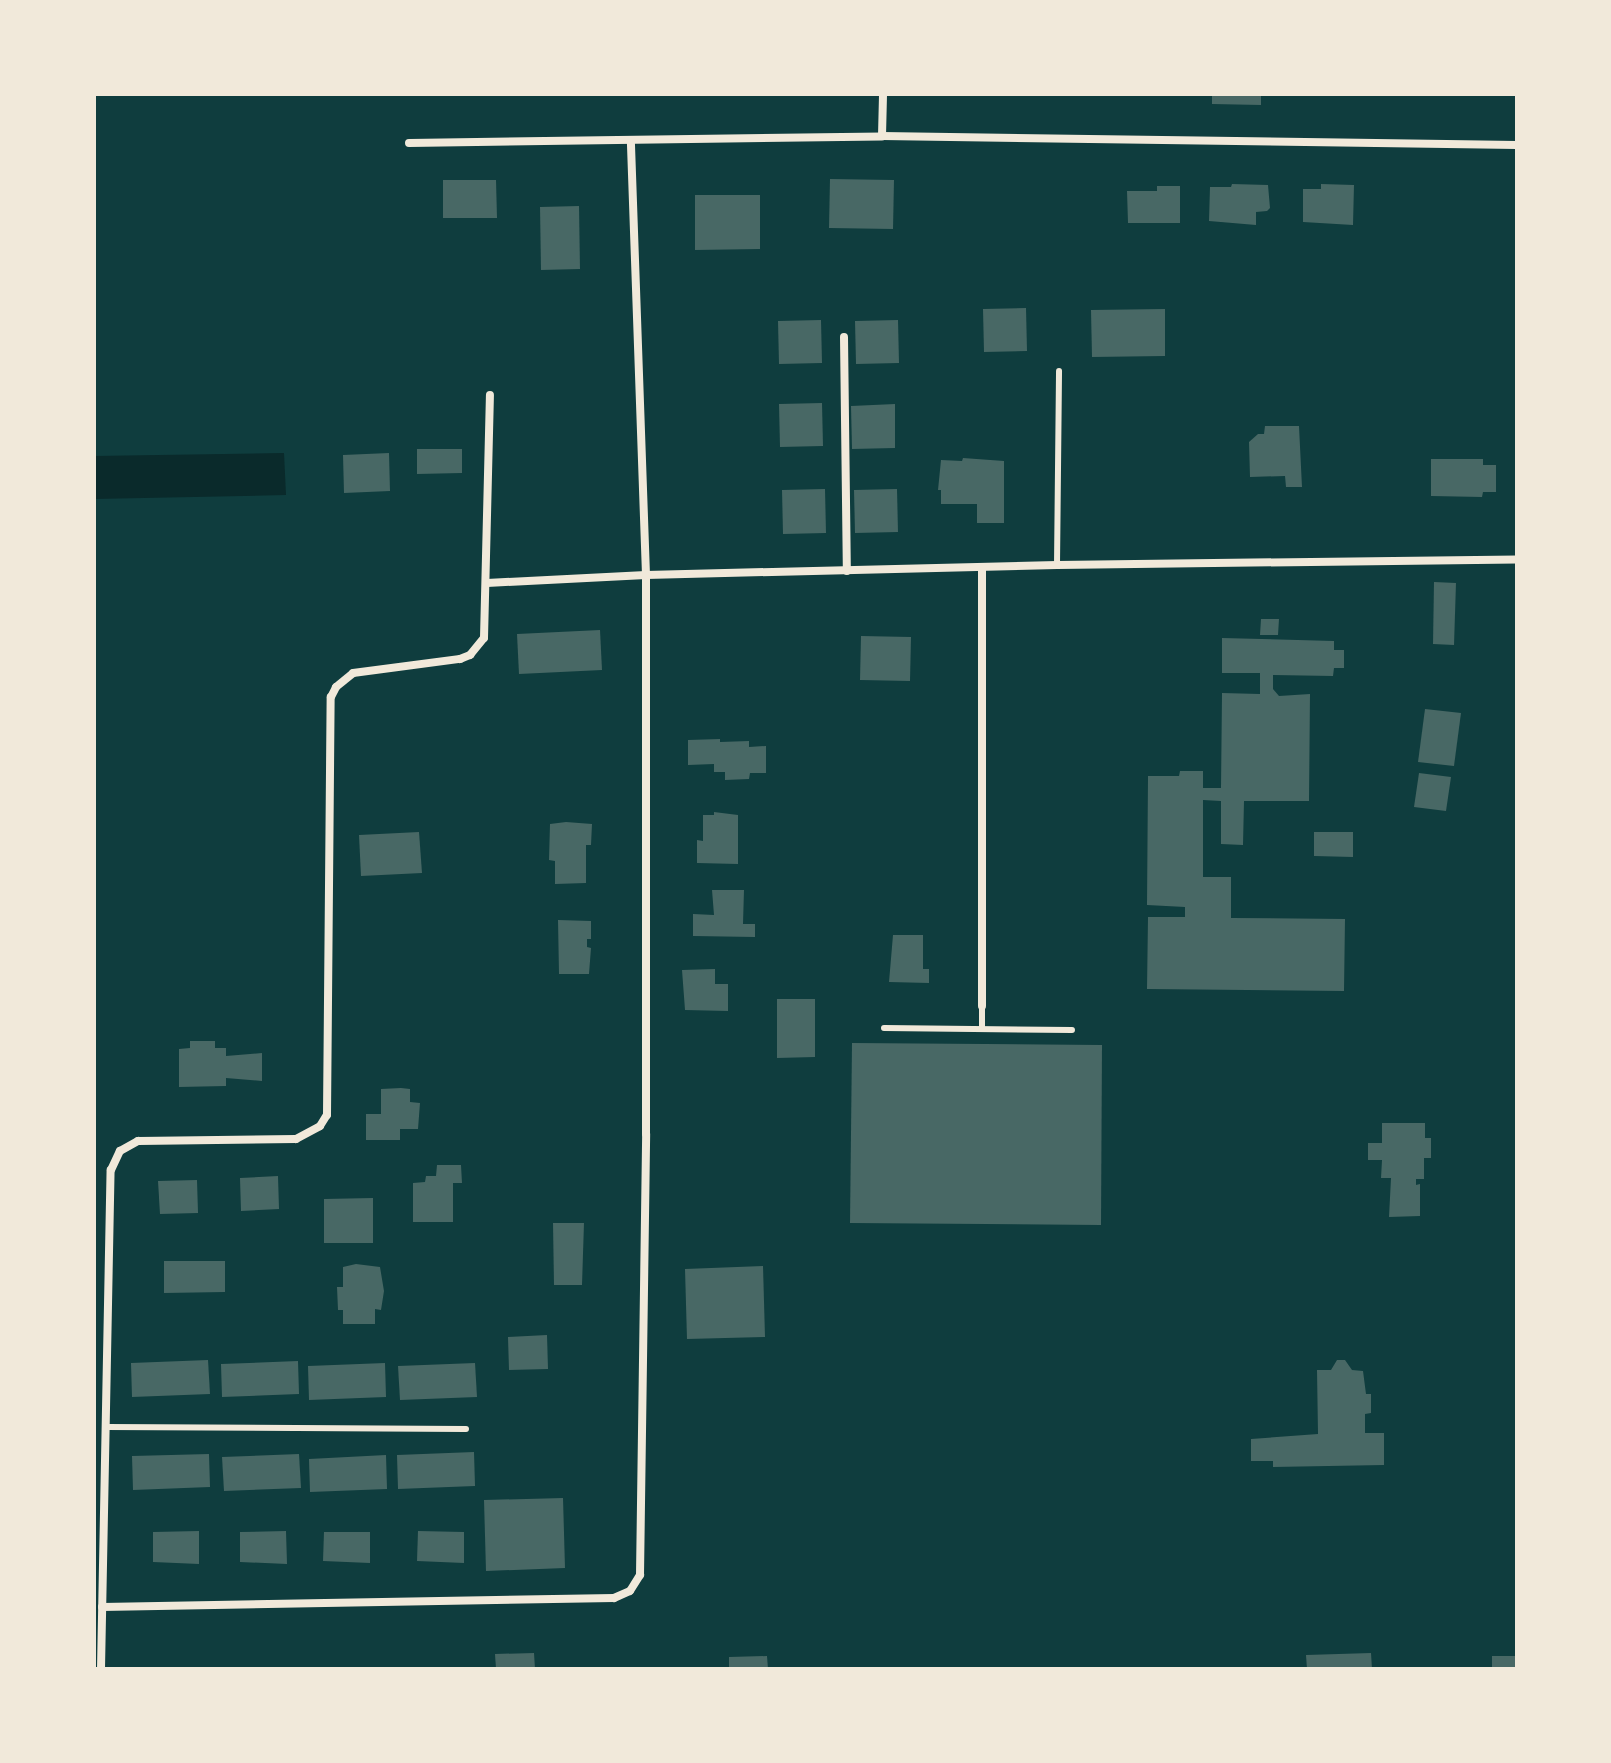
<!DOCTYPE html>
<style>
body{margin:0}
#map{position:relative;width:1611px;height:1763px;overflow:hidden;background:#0f3d3e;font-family:Rubik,sans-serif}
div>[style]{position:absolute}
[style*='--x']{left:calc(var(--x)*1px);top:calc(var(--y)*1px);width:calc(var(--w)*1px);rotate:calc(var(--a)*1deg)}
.water>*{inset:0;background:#0a2a2b}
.building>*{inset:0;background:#486865}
.service>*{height:6px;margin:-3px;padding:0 3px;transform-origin:3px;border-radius:3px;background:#f1e9da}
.minor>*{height:8px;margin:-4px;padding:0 4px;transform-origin:4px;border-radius:4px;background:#f1e9da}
span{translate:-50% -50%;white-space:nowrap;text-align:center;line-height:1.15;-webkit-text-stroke:8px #f1e9da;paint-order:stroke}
.frame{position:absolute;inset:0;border:96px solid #f1e9da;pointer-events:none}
</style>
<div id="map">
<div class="water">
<i style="clip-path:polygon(284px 453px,286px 495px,94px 499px,94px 456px)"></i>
</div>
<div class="building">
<i style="clip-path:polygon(1212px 94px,1261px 94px,1261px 105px,1212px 104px)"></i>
<i style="clip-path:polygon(830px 179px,894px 180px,893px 229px,829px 228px)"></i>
<i style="clip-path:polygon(443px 180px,496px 180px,497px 218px,443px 218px)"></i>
<i style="clip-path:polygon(1232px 184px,1268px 185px,1270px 208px,1267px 211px,1256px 212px,1256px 225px,1209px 221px,1210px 187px,1231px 187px)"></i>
<i style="clip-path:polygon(1321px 184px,1354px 185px,1353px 225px,1303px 222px,1303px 189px,1321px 189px)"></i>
<i style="clip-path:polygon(1157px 186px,1180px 186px,1180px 223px,1128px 223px,1127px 191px,1157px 191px)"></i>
<i style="clip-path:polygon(695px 195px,760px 195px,760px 249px,695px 250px)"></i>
<i style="clip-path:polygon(579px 206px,580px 269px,541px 270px,540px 207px)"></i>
<i style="clip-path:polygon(1026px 308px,1027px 351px,984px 352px,983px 309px)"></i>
<i style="clip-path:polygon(1165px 309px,1165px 356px,1092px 357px,1091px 310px)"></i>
<i style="clip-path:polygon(821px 320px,822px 363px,779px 364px,778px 321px)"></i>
<i style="clip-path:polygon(898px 320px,899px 363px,856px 364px,855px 321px)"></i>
<i style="clip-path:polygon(822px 403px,823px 446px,780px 447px,779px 404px)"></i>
<i style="clip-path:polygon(895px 404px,895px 448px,852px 449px,851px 406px)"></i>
<i style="clip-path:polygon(1265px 426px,1299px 426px,1302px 487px,1286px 487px,1285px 476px,1250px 477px,1249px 442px,1258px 434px,1264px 434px)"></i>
<i style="clip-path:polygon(417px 449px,462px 449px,462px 473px,417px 474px)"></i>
<i style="clip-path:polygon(389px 453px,390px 491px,344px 493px,343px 455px)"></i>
<i style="clip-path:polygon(963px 458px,1004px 461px,1004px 523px,977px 523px,977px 504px,941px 504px,941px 490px,938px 490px,941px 460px,962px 461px)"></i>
<i style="clip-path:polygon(1431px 459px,1483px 459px,1483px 465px,1496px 465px,1496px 492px,1483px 492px,1482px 497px,1431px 496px)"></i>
<i style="clip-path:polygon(825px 489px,826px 533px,783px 534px,782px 490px)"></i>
<i style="clip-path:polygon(897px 489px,898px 532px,855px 533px,854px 490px)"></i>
<i style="clip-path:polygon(1434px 582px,1456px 583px,1454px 645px,1433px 644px)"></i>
<i style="clip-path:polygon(1261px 619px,1279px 619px,1278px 635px,1260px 635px)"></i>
<i style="clip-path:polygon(600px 630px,602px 670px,519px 674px,517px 634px)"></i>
<i style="clip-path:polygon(861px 636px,911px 637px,910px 681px,860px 680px)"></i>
<i style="clip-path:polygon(1222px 638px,1334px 641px,1334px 650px,1344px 650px,1344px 668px,1334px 668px,1333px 676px,1273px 675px,1273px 689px,1279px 696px,1310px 694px,1309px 801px,1244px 801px,1243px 845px,1221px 844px,1221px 801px,1203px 800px,1203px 877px,1231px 877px,1231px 918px,1345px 919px,1344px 991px,1147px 989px,1148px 917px,1185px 917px,1185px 907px,1147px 905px,1148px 776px,1179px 776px,1180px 771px,1203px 771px,1203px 788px,1221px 788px,1222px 693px,1260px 694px,1260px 673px,1222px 673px)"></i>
<i style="clip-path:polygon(1425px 709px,1461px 713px,1454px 766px,1418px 762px)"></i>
<i style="clip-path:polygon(720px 739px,720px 742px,749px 741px,749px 747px,766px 746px,766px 773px,750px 773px,749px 779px,725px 780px,725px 772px,714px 772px,714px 764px,688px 765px,688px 740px)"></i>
<i style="clip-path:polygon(1419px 773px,1451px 777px,1446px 811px,1414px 807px)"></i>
<i style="clip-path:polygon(714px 812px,738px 815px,738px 864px,697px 863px,697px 840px,703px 841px,703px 815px,714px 815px)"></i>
<i style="clip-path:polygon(566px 822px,592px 824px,591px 845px,586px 845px,586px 883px,555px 884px,555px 861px,549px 860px,550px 824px)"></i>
<i style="clip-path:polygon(419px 832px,422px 873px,361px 876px,359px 835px)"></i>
<i style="clip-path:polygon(1314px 832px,1353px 832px,1353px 857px,1314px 856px)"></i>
<i style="clip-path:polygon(712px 890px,744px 890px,743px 924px,755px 924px,755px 937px,693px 936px,693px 914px,714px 915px)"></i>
<i style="clip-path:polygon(558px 920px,591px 921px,591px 939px,587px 939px,587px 947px,591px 948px,589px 974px,559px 974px)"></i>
<i style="clip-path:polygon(893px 935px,923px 935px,923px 969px,929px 969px,929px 983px,889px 982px)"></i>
<i style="clip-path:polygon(715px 969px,715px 984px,728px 984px,728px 1011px,685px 1010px,682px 970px)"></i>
<i style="clip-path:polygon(777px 999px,815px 999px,815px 1057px,777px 1058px)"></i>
<i style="clip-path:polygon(190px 1041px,215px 1041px,215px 1048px,226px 1048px,226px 1056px,262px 1053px,262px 1081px,226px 1078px,226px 1086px,179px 1087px,179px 1049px,190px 1048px)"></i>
<i style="clip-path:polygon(852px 1043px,1102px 1045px,1101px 1225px,850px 1223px)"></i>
<i style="clip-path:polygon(401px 1088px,410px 1089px,410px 1102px,420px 1103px,418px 1129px,400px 1129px,400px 1140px,366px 1140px,366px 1114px,381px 1114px,381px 1089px)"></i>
<i style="clip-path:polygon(1382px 1123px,1425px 1123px,1425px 1138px,1431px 1138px,1431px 1158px,1424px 1158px,1424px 1179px,1416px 1179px,1416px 1185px,1420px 1184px,1420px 1216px,1389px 1217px,1391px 1178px,1381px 1178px,1382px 1160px,1368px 1160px,1368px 1143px,1382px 1143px)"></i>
<i style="clip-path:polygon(437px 1165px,461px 1165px,462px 1183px,453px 1183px,453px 1222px,413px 1222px,413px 1183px,425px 1182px,426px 1176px,436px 1176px)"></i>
<i style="clip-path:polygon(278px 1176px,279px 1209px,241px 1211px,240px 1178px)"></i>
<i style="clip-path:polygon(197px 1180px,198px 1213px,160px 1214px,158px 1181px)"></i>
<i style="clip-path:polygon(373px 1198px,373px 1243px,324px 1243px,324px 1199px)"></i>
<i style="clip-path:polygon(553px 1223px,584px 1223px,582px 1285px,554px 1285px)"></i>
<i style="clip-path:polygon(164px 1261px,225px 1261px,225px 1292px,164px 1293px)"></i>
<i style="clip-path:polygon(356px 1264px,380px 1267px,384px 1291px,381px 1310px,375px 1309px,375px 1324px,343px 1324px,343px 1310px,338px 1310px,337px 1287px,343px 1287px,343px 1267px)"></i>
<i style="clip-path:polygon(763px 1266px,765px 1337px,687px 1339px,685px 1269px)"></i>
<i style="clip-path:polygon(547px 1335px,548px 1369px,509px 1370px,508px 1337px)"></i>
<i style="clip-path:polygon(208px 1360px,210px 1394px,132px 1397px,131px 1363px)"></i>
<i style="clip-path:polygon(1337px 1360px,1345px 1360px,1352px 1370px,1363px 1371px,1366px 1394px,1371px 1394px,1371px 1413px,1365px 1414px,1365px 1433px,1384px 1433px,1384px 1465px,1273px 1467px,1273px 1461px,1251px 1461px,1251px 1439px,1318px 1434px,1317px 1370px,1331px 1370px)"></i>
<i style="clip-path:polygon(298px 1361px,299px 1394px,222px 1397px,221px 1364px)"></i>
<i style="clip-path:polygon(385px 1363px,386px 1397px,309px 1400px,308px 1366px)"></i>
<i style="clip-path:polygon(475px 1363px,477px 1397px,400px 1400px,398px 1366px)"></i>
<i style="clip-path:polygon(474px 1452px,475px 1486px,398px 1489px,397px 1455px)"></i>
<i style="clip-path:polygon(209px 1454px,210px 1487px,133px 1490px,132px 1456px)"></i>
<i style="clip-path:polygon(299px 1454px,301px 1488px,224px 1491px,222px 1457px)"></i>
<i style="clip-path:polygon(386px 1455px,387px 1489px,310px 1492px,309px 1459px)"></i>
<i style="clip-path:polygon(563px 1498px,565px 1568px,486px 1571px,484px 1500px)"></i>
<i style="clip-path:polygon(199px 1531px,199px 1564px,153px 1562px,153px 1532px)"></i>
<i style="clip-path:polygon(286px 1531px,287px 1564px,240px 1562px,240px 1532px)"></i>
<i style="clip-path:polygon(418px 1531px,464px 1532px,464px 1563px,417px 1561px)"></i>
<i style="clip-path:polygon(324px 1532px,370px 1532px,370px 1563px,323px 1561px)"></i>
<i style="clip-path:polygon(534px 1653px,535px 1669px,496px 1669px,495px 1654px)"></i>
<i style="clip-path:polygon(1371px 1653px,1372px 1669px,1307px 1669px,1306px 1655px)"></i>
<i style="clip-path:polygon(767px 1656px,768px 1669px,729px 1669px,729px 1657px)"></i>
<i style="clip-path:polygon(1492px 1656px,1517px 1656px,1517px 1669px,1492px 1669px)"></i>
</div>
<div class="service">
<i style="--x:1057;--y:565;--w:194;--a:-89.4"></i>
<i style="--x:884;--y:1028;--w:188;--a:0.6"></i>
<i style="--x:982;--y:1029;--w:23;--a:-90"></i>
<i style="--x:107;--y:1427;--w:359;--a:0.3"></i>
</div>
<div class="minor">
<i style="--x:882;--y:136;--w:42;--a:-88.6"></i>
<i style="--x:409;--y:143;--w:473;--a:-0.8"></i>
<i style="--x:882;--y:136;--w:635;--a:0.81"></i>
<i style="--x:844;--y:337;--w:234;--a:89.3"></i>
<i style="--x:487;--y:583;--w:159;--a:-2.9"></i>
<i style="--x:646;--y:575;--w:411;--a:-1.4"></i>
<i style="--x:1057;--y:565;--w:460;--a:-0.7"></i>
<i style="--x:982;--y:1006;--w:438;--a:-90"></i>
<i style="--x:102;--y:1607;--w:512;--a:-1.01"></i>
<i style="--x:614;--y:1598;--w:17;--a:-24"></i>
<i style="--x:630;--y:1591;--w:19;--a:-58"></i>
<i style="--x:640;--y:1575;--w:441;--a:-89.2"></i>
<i style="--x:646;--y:1134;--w:559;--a:-90"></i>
<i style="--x:646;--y:575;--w:433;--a:-92"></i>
<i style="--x:101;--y:1669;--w:499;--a:-88.9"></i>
<i style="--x:111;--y:1170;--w:21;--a:-65"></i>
<i style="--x:120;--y:1151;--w:21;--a:-29"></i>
<i style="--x:138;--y:1141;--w:158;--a:-0.7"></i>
<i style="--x:296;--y:1139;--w:27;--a:-28"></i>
<i style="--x:320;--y:1126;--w:13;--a:-58"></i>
<i style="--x:327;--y:1115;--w:418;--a:-89.5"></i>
<i style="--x:331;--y:697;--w:11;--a:-63"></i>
<i style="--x:336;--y:687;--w:22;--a:-39"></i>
<i style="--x:353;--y:673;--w:108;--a:-7.5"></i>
<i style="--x:460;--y:659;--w:11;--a:-22"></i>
<i style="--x:470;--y:655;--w:22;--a:-51"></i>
<i style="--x:484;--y:638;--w:243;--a:-88.6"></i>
</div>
<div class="frame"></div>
</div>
